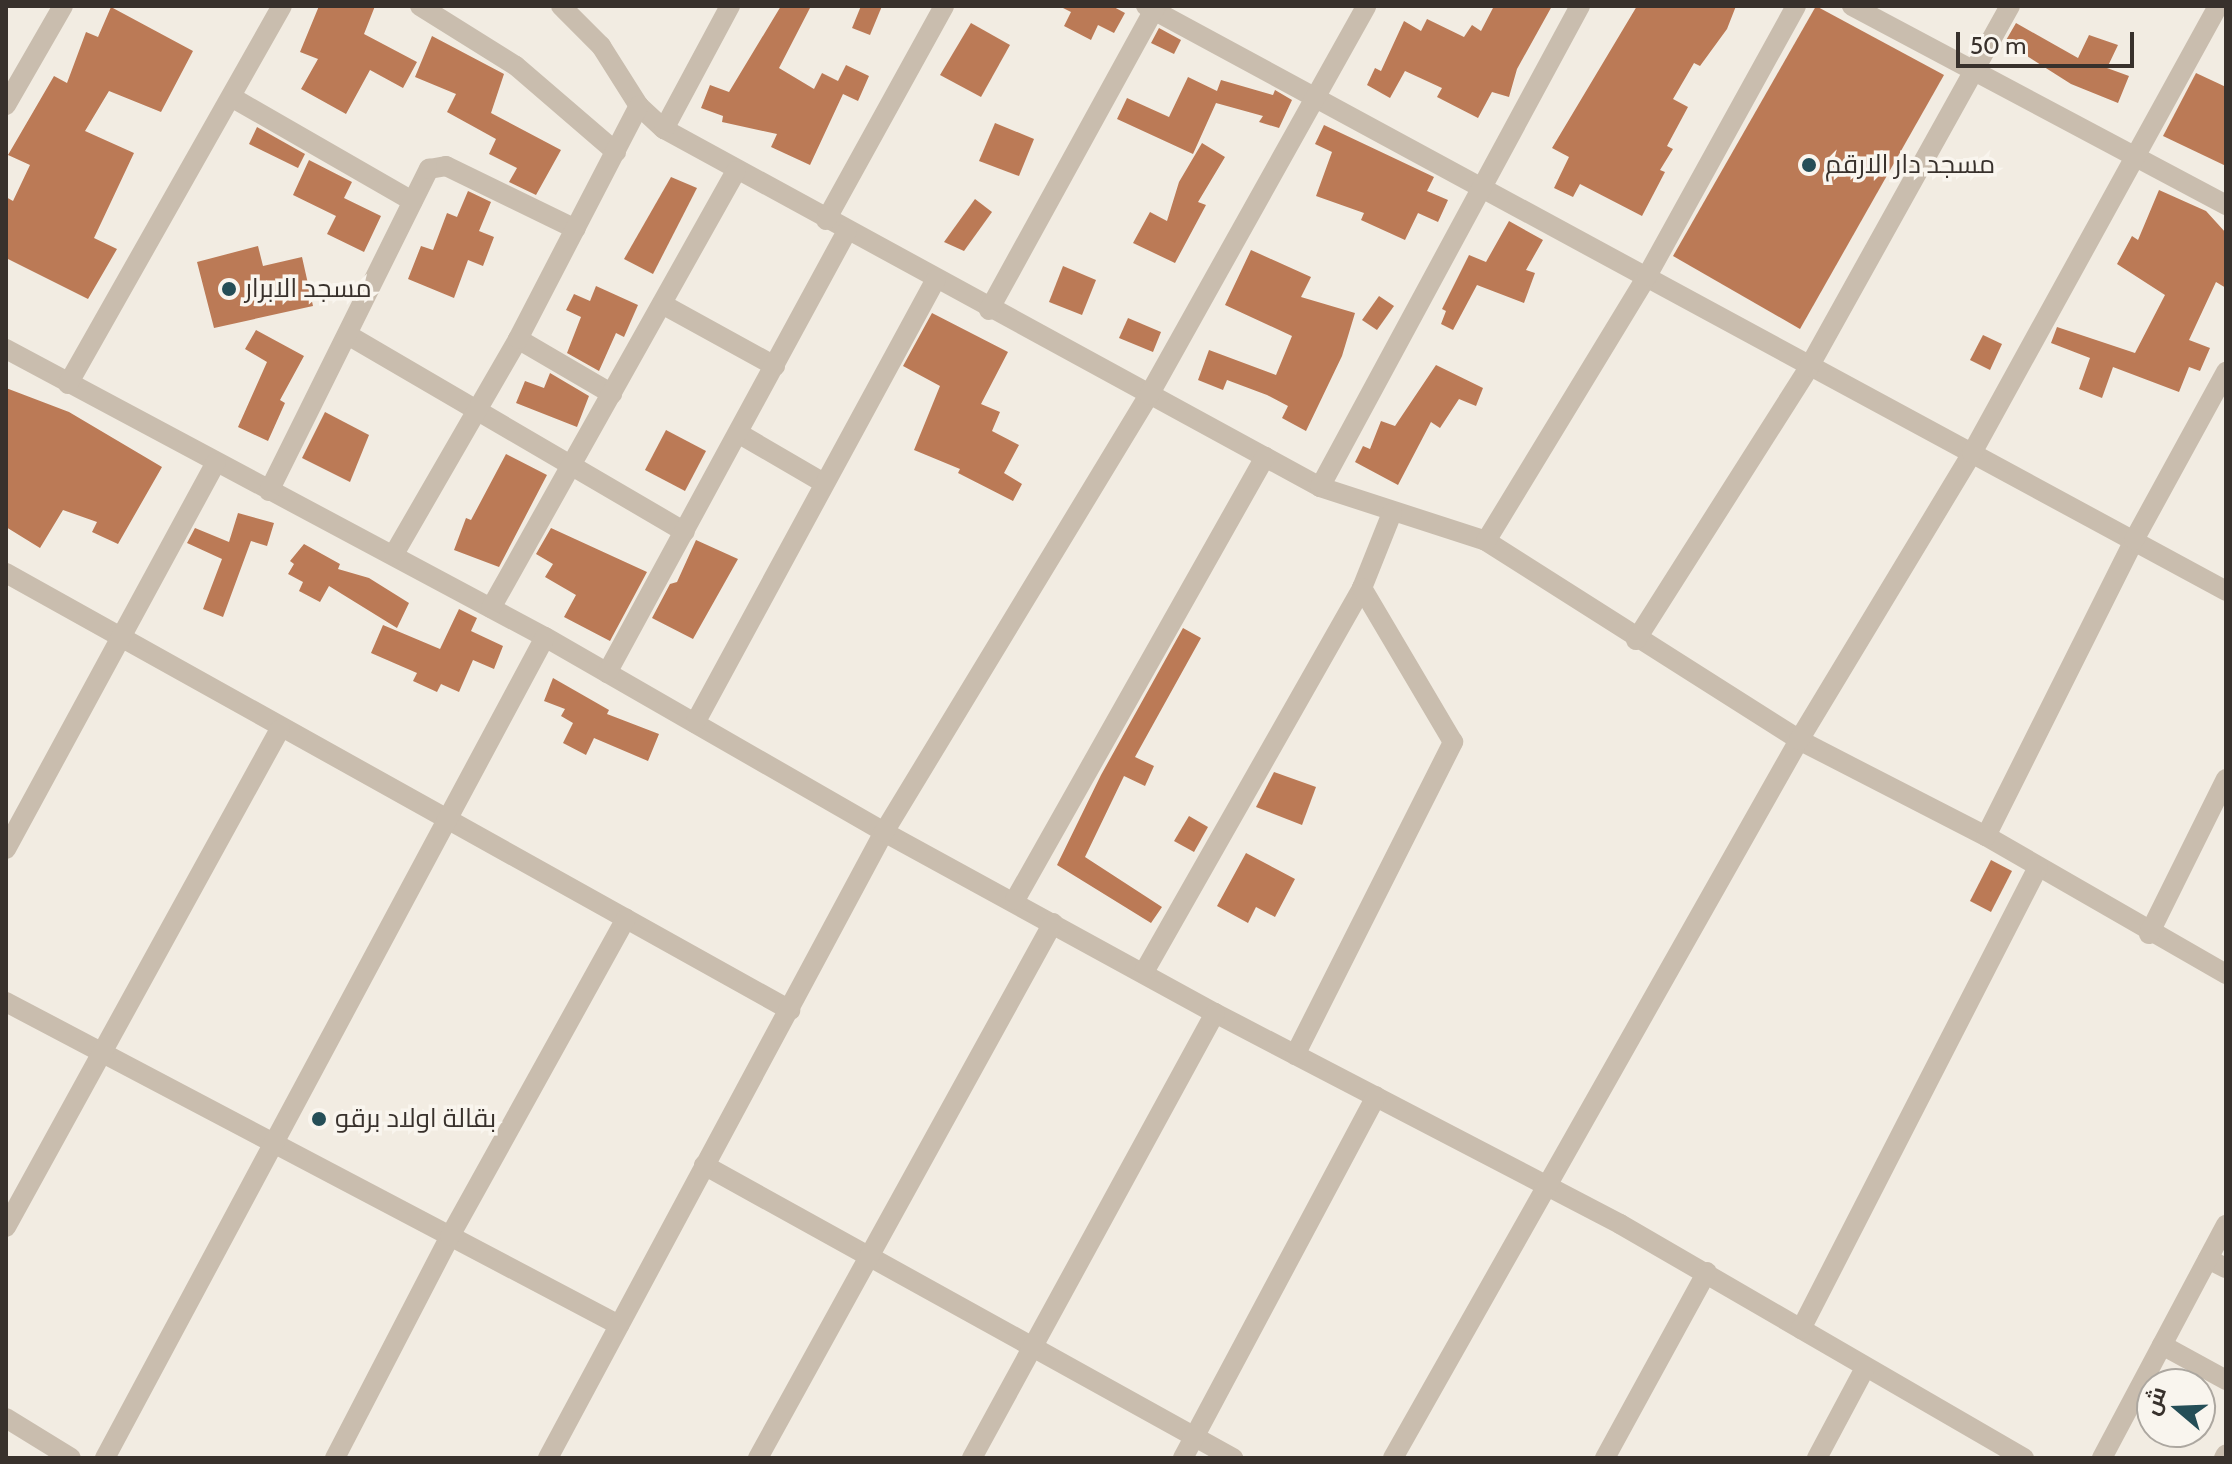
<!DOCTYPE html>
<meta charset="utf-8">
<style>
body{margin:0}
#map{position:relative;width:2232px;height:1464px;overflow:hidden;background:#f2ece2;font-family:Cabin,Cairo,sans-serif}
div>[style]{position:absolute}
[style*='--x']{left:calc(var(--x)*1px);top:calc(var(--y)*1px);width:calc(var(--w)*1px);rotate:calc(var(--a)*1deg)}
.building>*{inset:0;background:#bb7a56}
.minor>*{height:20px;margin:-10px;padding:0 10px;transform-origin:10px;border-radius:10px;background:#c9bdae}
.dots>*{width:22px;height:22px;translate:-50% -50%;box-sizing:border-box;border:4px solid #f9f5ee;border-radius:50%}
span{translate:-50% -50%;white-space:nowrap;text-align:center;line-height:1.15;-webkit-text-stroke:7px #f9f5ee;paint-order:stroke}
.poi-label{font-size:26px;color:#38312c}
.left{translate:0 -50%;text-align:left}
.frame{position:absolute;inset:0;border:8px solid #38312c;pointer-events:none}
.north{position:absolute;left:2136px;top:1368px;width:80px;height:80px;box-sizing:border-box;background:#f9f5ee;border:2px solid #aca7a0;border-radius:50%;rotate:289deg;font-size:22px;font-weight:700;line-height:32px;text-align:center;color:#38312c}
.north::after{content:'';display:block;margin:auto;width:28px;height:36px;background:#254e57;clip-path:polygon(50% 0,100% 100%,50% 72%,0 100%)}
.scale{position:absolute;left:1956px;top:32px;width:178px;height:36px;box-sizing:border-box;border:4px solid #38312c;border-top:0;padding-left:10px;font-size:24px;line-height:28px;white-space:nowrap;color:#38312c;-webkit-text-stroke:6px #f9f5ee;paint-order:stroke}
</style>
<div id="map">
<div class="building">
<i style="clip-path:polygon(319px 6px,375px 6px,364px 34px,417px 62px,403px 88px,370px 70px,346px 114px,301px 89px,318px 59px,300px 52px)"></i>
<i style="clip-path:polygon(781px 6px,811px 6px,779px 68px,814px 89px,822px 73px,838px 81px,846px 65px,869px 76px,858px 101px,843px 94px,810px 165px,771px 147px,777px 134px,722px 122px,723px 116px,701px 108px,710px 85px,729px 92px)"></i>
<i style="clip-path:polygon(861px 6px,882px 6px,870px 35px,852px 28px)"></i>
<i style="clip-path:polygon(1059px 6px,1112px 6px,1125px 13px,1114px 33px,1098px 25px,1091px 40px,1064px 26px,1071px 12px)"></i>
<i style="clip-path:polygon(1494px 6px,1552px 6px,1517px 69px,1509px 97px,1492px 92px,1478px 118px,1437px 97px,1442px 88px,1405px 71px,1390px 98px,1367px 85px,1375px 68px,1381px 71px,1404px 21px,1421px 31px,1427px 19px,1464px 37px,1472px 25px,1481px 31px)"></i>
<i style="clip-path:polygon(1637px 6px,1736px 6px,1727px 29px,1700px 66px,1694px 63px,1673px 99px,1688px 107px,1667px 146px,1673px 149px,1660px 170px,1665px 172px,1642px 216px,1580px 184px,1573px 197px,1554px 188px,1569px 157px,1552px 148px)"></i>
<i style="clip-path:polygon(1816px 6px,1944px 75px,1800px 329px,1673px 256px)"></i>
<i style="clip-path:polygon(111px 7px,193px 51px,161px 112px,109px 91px,85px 131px,134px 153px,94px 238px,117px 249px,88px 299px,6px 258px,6px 197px,13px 201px,30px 165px,8px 155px,54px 76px,67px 83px,86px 32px,98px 37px)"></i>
<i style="clip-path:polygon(971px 23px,1010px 45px,981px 97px,940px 75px)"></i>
<i style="clip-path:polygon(2016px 23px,2078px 58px,2089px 35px,2118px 45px,2107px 68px,2129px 76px,2118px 103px,2071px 84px,2005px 42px)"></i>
<i style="clip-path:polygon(1159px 28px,1181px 40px,1174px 54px,1151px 43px)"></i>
<i style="clip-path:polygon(432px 36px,504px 74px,491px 113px,561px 150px,536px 195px,509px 182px,517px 168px,489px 154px,496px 139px,447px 112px,456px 94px,415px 77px)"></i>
<i style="clip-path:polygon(2196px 73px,2226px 87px,2226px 166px,2163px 136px)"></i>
<i style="clip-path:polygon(1188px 77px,1217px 91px,1221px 80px,1273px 95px,1275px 90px,1292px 100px,1279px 128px,1259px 122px,1263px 116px,1216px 103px,1193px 154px,1117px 119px,1127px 98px,1169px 117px)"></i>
<i style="clip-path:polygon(995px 123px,1034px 139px,1019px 176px,979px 161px)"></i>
<i style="clip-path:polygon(1324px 125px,1434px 177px,1427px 191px,1448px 200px,1438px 222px,1418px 213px,1405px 240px,1361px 220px,1364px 213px,1316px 196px,1332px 152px,1315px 144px)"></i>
<i style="clip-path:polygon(257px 127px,305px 154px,298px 168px,249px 144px)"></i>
<i style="clip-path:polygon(1202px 143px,1225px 157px,1198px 202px,1206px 205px,1175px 263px,1133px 243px,1150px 212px,1167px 221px,1179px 182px)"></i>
<i style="clip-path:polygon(309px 160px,352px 182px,344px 198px,381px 216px,364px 252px,327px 234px,336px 216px,293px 195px)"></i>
<i style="clip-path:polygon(671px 177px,697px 188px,653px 274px,624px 259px)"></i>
<i style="clip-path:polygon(2159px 190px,2206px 211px,2226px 233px,2226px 288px,2216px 282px,2189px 340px,2210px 348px,2200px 371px,2189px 367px,2179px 392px,2113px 367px,2102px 398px,2079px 389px,2090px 358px,2051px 343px,2057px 327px,2135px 353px,2165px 295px,2117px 264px,2132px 236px,2138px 240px)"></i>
<i style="clip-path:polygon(468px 191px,491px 202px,479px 231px,494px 237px,483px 266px,468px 260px,454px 298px,408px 279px,421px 246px,433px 250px,447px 213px,457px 217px)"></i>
<i style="clip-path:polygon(975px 199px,992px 212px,964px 251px,944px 242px)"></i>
<i style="clip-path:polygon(1509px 221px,1543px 240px,1526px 270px,1535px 273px,1524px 303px,1477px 285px,1453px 330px,1441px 324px,1446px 311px,1442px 309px,1469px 255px,1486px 262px)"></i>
<i style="clip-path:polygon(258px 246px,263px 266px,302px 257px,313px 306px,214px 328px,197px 262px)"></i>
<i style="clip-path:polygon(1251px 250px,1311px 277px,1301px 297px,1355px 313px,1342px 356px,1306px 431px,1282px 418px,1288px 406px,1267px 395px,1227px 380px,1223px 390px,1198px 380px,1209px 350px,1276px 375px,1292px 336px,1225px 305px)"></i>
<i style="clip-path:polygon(1063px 266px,1096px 280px,1082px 315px,1049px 302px)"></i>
<i style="clip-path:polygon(596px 286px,638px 305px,624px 337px,616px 333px,599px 371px,567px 353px,581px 317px,566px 310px,574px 294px,590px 301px)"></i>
<i style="clip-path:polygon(1379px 296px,1394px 306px,1377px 330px,1362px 320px)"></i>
<i style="clip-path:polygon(932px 313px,1008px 352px,981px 404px,1000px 412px,992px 431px,1019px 445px,1004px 473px,1022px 484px,1013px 501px,958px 473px,960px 469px,914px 450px,940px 386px,903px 366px)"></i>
<i style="clip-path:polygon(1128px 318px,1161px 332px,1153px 352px,1119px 338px)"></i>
<i style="clip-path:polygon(256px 330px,304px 356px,280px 400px,285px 403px,268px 441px,238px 427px,267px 362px,245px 349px)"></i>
<i style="clip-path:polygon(1983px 335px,2002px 344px,1990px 370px,1970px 360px)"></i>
<i style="clip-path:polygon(1436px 365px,1483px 388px,1476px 406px,1459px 399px,1440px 428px,1431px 422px,1398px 485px,1355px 462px,1363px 446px,1370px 449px,1381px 421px,1395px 426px)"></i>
<i style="clip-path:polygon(550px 373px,589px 396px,577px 427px,516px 403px,525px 381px,544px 388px)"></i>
<i style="clip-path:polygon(6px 388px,69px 412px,162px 467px,118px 544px,92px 532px,97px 522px,63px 510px,40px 548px,6px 527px)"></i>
<i style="clip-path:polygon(325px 412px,369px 435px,350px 482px,302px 458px)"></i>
<i style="clip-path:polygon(666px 430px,706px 451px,685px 491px,645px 470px)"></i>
<i style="clip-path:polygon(506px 454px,547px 475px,499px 567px,454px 550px,466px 518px,471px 520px)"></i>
<i style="clip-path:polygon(238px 513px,274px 523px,267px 546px,251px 541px,223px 617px,203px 609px,222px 559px,187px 543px,195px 528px,229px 542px)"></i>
<i style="clip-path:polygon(551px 528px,647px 572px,610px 641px,564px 617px,576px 595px,545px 577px,553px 564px,536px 554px)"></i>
<i style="clip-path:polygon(696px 540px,738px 559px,693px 639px,652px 618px,670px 584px,677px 582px)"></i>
<i style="clip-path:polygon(304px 544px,340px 564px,338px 569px,369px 578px,409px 603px,397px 628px,329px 586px,320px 602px,299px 591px,303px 582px,288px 574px,294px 564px,290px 561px)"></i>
<i style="clip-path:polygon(459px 609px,477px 618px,471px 631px,503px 646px,494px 669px,473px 660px,459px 692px,441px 684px,437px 692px,413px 681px,417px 673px,371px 653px,383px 625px,440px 649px)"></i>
<i style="clip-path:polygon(1183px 628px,1201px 638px,1135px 757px,1154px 766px,1145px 786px,1124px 776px,1085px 857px,1162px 907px,1151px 923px,1057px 865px,1101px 775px)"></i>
<i style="clip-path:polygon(553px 678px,609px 710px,607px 714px,659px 734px,648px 761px,594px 738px,586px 755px,563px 743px,573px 723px,561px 716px,565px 709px,544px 701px)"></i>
<i style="clip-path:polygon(1274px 772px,1316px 787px,1302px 825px,1256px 807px)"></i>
<i style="clip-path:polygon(1189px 816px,1208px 827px,1194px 852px,1174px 841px)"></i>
<i style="clip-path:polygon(1246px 853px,1295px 879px,1275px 917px,1256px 907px,1248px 923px,1217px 906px)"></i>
<i style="clip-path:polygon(1991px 860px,2012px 871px,1991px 912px,1970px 901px)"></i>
</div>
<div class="minor">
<i style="--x:420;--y:6;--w:113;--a:32"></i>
<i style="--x:516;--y:66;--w:132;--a:40.7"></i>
<i style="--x:561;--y:6;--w:57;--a:45"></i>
<i style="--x:601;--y:46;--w:71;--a:57.7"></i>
<i style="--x:639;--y:106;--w:34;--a:43"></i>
<i style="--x:664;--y:129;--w:747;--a:28.62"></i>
<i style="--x:1320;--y:487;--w:175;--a:18"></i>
<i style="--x:1486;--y:541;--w:371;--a:32.4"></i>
<i style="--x:1799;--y:740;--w:210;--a:27.2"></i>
<i style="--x:1986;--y:836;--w:277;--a:29.9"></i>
<i style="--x:1146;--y:6;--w:1228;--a:28.44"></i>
<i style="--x:1852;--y:6;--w:424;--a:28"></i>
<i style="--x:233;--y:98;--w:207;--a:29.9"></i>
<i style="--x:6;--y:105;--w:114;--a:-60.1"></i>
<i style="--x:664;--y:129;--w:140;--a:-61.8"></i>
<i style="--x:826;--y:220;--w:244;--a:-61.1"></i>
<i style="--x:662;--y:304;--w:129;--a:28.8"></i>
<i style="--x:989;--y:310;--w:347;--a:-61.2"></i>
<i style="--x:348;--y:335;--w:390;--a:30.3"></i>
<i style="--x:518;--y:339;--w:109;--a:30.3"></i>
<i style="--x:6;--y:349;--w:611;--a:28.12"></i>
<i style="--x:545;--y:637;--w:391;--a:29.9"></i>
<i style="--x:884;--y:832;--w:377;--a:28.7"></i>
<i style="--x:1215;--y:1013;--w:457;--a:27.5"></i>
<i style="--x:1620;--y:1224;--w:467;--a:30.1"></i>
<i style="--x:68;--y:384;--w:434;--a:-60.5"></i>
<i style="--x:738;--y:433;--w:99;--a:30.2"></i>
<i style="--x:1320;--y:487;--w:547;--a:-61.61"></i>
<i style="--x:269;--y:491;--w:360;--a:-63.6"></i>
<i style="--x:429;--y:169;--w:17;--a:-10"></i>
<i style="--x:446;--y:166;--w:144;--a:25.9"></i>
<i style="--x:1486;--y:541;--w:310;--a:-58.7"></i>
<i style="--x:1647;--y:276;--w:308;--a:-61.1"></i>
<i style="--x:394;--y:554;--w:248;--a:-60"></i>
<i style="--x:518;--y:339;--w:263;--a:-62.6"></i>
<i style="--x:6;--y:573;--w:898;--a:29.14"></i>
<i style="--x:491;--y:608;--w:501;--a:-60.72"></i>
<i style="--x:1636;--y:640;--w:323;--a:-57.6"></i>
<i style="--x:1809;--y:367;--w:413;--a:-60.9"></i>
<i style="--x:607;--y:673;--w:503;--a:-61.5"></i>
<i style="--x:695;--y:723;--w:505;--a:-61.51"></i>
<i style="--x:1986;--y:836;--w:331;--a:-63.4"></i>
<i style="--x:2134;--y:540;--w:192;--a:-61.3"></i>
<i style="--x:6;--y:849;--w:439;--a:-61.5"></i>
<i style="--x:1015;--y:900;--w:509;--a:-60.56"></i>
<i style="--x:2149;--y:934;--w:173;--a:-63.6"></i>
<i style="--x:1144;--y:972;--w:442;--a:-60.4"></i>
<i style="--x:1362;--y:588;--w:81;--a:-68.2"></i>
<i style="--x:6;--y:1002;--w:693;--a:27.79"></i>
<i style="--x:1295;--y:1055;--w:351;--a:-63.2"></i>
<i style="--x:1453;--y:742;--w:179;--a:-120.6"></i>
<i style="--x:704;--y:1165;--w:605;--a:28.98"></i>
<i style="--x:6;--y:1227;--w:568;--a:-61.18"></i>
<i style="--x:2208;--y:1259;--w:20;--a:27"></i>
<i style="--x:1801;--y:1329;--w:519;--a:-62.84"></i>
<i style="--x:2162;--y:1345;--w:73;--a:28.7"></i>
<i style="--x:6;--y:1418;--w:76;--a:31.6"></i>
<i style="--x:105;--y:1458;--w:931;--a:-61.81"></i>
<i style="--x:335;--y:1458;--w:250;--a:-62.6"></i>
<i style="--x:450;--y:1236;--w:363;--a:-61"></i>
<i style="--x:548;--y:1458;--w:710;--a:-61.78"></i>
<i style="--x:884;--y:832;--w:511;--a:-58.77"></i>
<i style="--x:1149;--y:395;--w:445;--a:-60.8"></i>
<i style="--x:758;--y:1458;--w:611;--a:-61.13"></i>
<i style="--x:972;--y:1458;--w:507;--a:-61.36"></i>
<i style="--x:1183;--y:1458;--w:410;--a:-61.9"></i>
<i style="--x:1393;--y:1458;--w:825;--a:-60.51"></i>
<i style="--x:1799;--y:740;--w:335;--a:-58.9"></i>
<i style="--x:1972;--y:453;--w:510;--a:-61.17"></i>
<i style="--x:1605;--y:1458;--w:212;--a:-61.3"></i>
<i style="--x:1817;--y:1458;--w:102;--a:-61.9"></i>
<i style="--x:2102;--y:1458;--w:264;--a:-62"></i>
<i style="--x:2224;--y:1458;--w:4;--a:-63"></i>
</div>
<div class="dots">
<i style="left:1809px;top:165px;background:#254e57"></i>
<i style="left:229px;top:289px;background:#254e57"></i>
<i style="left:319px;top:1119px;background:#254e57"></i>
</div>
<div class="poi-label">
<span class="left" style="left:1825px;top:165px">مسجد دار الارقم</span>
<span class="left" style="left:245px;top:289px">مسجد الابرار</span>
<span class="left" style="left:335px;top:1119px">بقالة اولاد برقو</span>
</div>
<div class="frame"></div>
<div class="north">ش</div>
<div class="scale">50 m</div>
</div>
